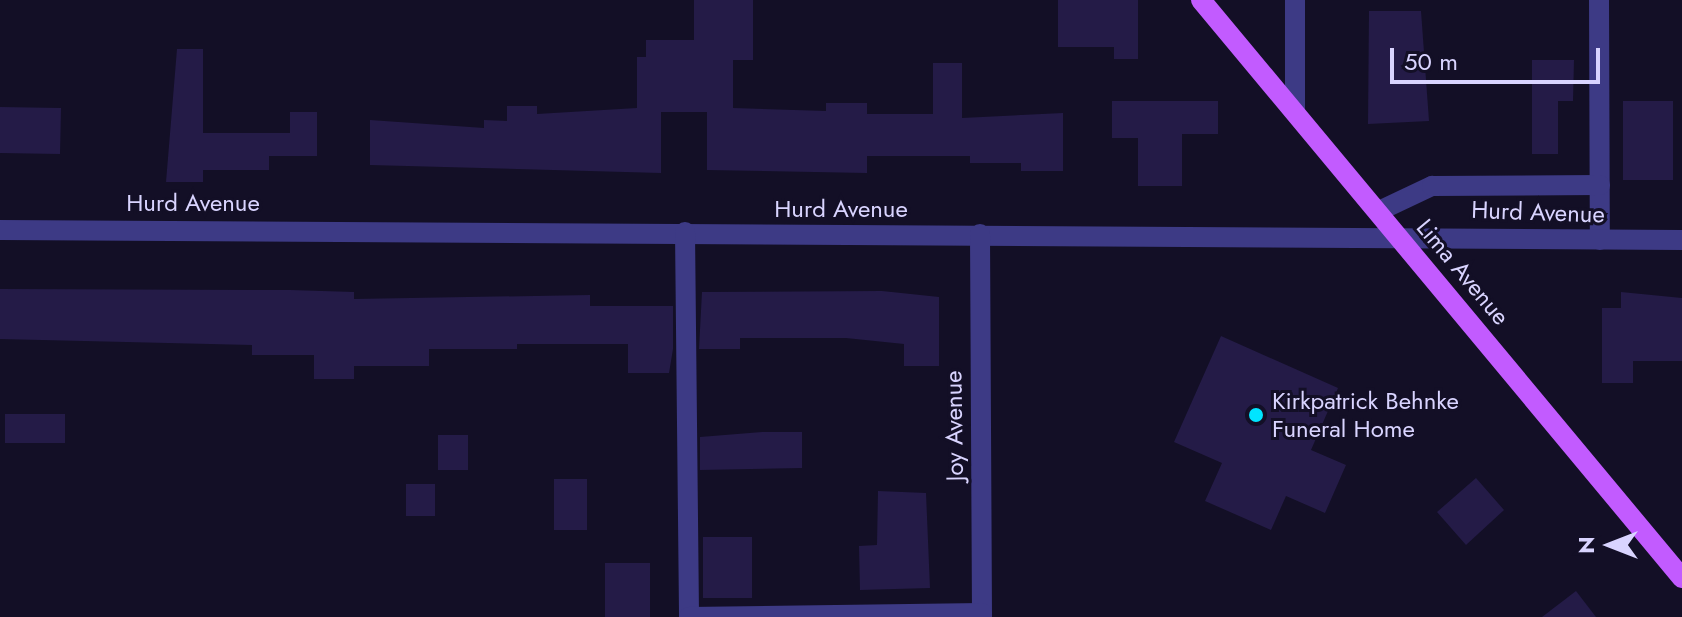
<!DOCTYPE html>
<style>
body{margin:0}
#map{position:relative;width:1682px;height:617px;overflow:hidden;background:#130f26;font-family:Jost,sans-serif}
div>[style]{position:absolute}
[style*='--x']{left:calc(var(--x)*1px);top:calc(var(--y)*1px);width:calc(var(--w)*1px);rotate:calc(var(--a)*1deg)}
.building>*{inset:0;background:#241b47}
.minor>*{height:20px;margin:-10px;padding:0 10px;transform-origin:10px;border-radius:10px;background:#3d3a85}
.major>*{height:20px;margin:-10px;padding:0 10px;transform-origin:10px;border-radius:10px;background:#c25bff}
.dots>*{width:22px;height:22px;translate:-50% -50%;box-sizing:border-box;border:4px solid #130f26;border-radius:50%}
span{translate:-50% -50%;white-space:nowrap;text-align:center;line-height:1.15;-webkit-text-stroke:6px #130f26;paint-order:stroke}
.street-label{font-size:24px;color:#d9d4ff}
.poi-label{font-size:24px;color:#d9d4ff}
.left{translate:0 -50%;text-align:left}
.north{position:absolute;left:1570px;top:505px;width:80px;height:80px;-webkit-text-stroke:6px #130f26;paint-order:stroke;rotate:270deg;font-size:22px;font-weight:700;line-height:32px;text-align:center;color:#d9d4ff}
.north::after{content:'';display:block;margin:auto;width:28px;height:36px;background:#d9d4ff;clip-path:polygon(50% 0,100% 100%,50% 72%,0 100%)}
.scale{position:absolute;left:1390px;top:48px;width:210px;height:36px;box-sizing:border-box;border:4px solid #d9d4ff;border-top:0;padding-left:10px;font-size:24px;line-height:28px;white-space:nowrap;color:#d9d4ff;-webkit-text-stroke:6px #130f26;paint-order:stroke}
</style>
<div id="map">
<div class="building">
<i style="clip-path:polygon(694px 0,753px 0,753px 60px,733px 60px,733px 108px,826px 111px,826px 103px,867px 103px,867px 114px,933px 114px,933px 63px,962px 63px,962px 118px,1063px 113px,1063px 171px,1021px 171px,1021px 163px,970px 163px,970px 156px,867px 156px,867px 173px,707px 170px,707px 112px,661px 112px,661px 173px,370px 165px,370px 120px,484px 128px,484px 120px,507px 121px,507px 106px,537px 106px,537px 114px,637px 108px,637px 57px,646px 57px,646px 40px,694px 40px)"></i>
<i style="clip-path:polygon(1058px 0,1138px 0,1138px 59px,1114px 59px,1114px 47px,1058px 47px)"></i>
<i style="clip-path:polygon(1369px 11px,1421px 11px,1429px 121px,1368px 124px)"></i>
<i style="clip-path:polygon(177px 49px,203px 49px,203px 133px,290px 133px,290px 112px,317px 112px,317px 156px,269px 156px,269px 170px,203px 170px,203px 182px,166px 182px)"></i>
<i style="clip-path:polygon(1532px 60px,1574px 60px,1573px 101px,1558px 101px,1558px 154px,1532px 154px)"></i>
<i style="clip-path:polygon(1112px 101px,1218px 101px,1218px 134px,1182px 134px,1182px 186px,1138px 186px,1138px 138px,1112px 138px)"></i>
<i style="clip-path:polygon(1623px 101px,1673px 101px,1673px 180px,1623px 180px)"></i>
<i style="clip-path:polygon(0 107px,61px 108px,60px 154px,0 153px)"></i>
<i style="clip-path:polygon(0 289px,290px 290px,354px 292px,354px 299px,590px 295px,590px 306px,673px 306px,673px 349px,669px 373px,628px 373px,628px 344px,517px 344px,517px 349px,429px 349px,429px 366px,354px 366px,354px 379px,314px 379px,314px 355px,252px 355px,252px 345px,0 339px)"></i>
<i style="clip-path:polygon(882px 291px,939px 297px,939px 366px,904px 366px,904px 344px,846px 338px,740px 338px,740px 349px,699px 349px,702px 292px)"></i>
<i style="clip-path:polygon(1621px 292px,1682px 298px,1682px 361px,1633px 361px,1633px 383px,1602px 383px,1602px 308px,1621px 308px)"></i>
<i style="clip-path:polygon(1221px 336px,1338px 388px,1311px 450px,1346px 465px,1325px 513px,1286px 496px,1271px 530px,1205px 501px,1222px 463px,1174px 442px)"></i>
<i style="clip-path:polygon(5px 414px,65px 414px,65px 443px,5px 443px)"></i>
<i style="clip-path:polygon(762px 432px,802px 432px,802px 468px,700px 470px,700px 437px)"></i>
<i style="clip-path:polygon(438px 435px,468px 435px,468px 470px,438px 470px)"></i>
<i style="clip-path:polygon(1476px 478px,1504px 510px,1466px 545px,1437px 512px)"></i>
<i style="clip-path:polygon(554px 479px,587px 479px,587px 530px,554px 530px)"></i>
<i style="clip-path:polygon(406px 484px,435px 484px,435px 516px,406px 516px)"></i>
<i style="clip-path:polygon(878px 491px,926px 493px,930px 588px,860px 590px,859px 546px,877px 545px)"></i>
<i style="clip-path:polygon(703px 537px,752px 537px,752px 598px,703px 598px)"></i>
<i style="clip-path:polygon(605px 563px,650px 563px,650px 617px,605px 617px)"></i>
<i style="clip-path:polygon(1576px 591px,1596px 617px,1542px 617px)"></i>
</div>
<div class="minor">
<i style="--x:1295;--y:0;--w:111;--a:90"></i>
<i style="--x:1599;--y:0;--w:240;--a:89.8"></i>
<i style="--x:1379;--y:211;--w:59;--a:-25.3"></i>
<i style="--x:1432;--y:186;--w:168;--a:-0.3"></i>
<i style="--x:0;--y:230;--w:1682;--a:0.34"></i>
<i style="--x:685;--y:232;--w:385;--a:89.4"></i>
<i style="--x:980;--y:234;--w:383;--a:89.7"></i>
<i style="--x:689;--y:617;--w:293;--a:-0.8"></i>
</div>
<div class="major">
<i style="--x:1201;--y:0;--w:752;--a:50.23"></i>
</div>
<div class="dots">
<i style="left:1256px;top:415px;background:#00e5ff"></i>
</div>
<div class="street-label">
<span style="left:193px;top:203px">Hurd Avenue</span>
<span style="left:841px;top:209px">Hurd Avenue</span>
<span style="left:1538px;top:212px;rotate:2deg">Hurd Avenue</span>
<span style="left:1463px;top:272px;rotate:50deg">Lima Avenue</span>
<span style="left:954px;top:426px;rotate:-91deg">Joy Avenue</span>
</div>
<div class="poi-label">
<span class="left" style="left:1272px;top:415px">Kirkpatrick Behnke<br>Funeral Home</span>
</div>
<div class="north">N</div>
<div class="scale">50 m</div>
</div>
